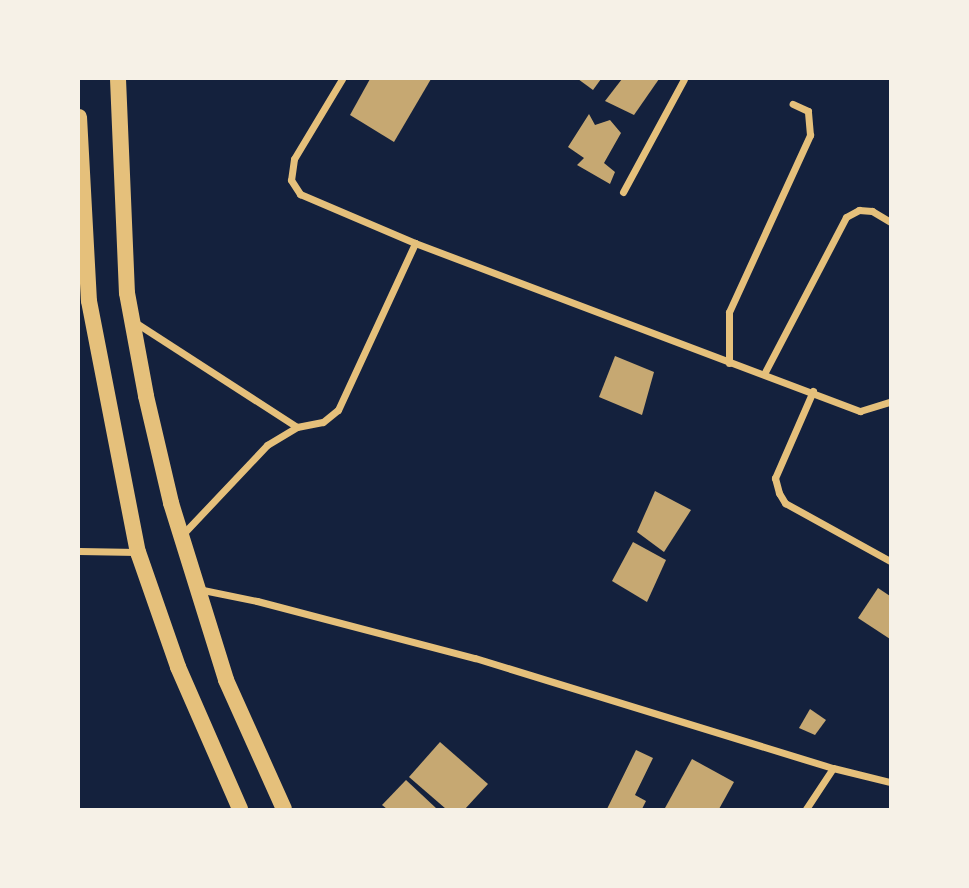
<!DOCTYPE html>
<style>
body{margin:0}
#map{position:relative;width:969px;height:888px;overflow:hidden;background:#14213d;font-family:"Fira Sans",sans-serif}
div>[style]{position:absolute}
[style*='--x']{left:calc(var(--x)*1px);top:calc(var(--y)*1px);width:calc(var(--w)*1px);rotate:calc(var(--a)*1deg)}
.building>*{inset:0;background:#c6a872}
.minor>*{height:7px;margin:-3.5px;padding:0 3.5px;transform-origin:3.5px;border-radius:3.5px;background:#e5c07b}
.primary>*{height:16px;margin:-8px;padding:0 8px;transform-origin:8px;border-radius:8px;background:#e5c07b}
span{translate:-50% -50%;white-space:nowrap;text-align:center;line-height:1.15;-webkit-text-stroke:7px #f6f1e7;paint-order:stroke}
.frame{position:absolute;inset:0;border:80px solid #f6f1e7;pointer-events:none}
</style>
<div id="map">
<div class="building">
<i style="clip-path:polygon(370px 79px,431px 79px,394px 142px,350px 115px)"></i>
<i style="clip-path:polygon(578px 79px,601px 79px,593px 90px)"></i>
<i style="clip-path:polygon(622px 79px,659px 79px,634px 115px,605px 101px)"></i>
<i style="clip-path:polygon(589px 114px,595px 125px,610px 120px,621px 133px,604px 163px,615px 172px,610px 184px,577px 165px,584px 158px,568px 147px)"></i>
<i style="clip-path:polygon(615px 356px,654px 372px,642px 415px,599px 397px)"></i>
<i style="clip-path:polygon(655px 491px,691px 510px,664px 552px,637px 532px)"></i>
<i style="clip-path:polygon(633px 542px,666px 560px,647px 602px,612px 581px)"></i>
<i style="clip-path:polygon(878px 588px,890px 596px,890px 639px,858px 618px)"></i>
<i style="clip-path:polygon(810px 709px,826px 720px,815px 735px,799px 728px)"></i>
<i style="clip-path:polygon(440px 742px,488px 784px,465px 809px,446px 809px,409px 777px)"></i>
<i style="clip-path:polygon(636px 750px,653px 758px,635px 795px,646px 801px,642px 809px,607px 809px)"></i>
<i style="clip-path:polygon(692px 759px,734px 782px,719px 809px,665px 808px)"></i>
<i style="clip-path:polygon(406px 780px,437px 809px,387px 809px,382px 805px)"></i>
</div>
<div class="minor">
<i style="--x:342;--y:79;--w:93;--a:121"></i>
<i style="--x:294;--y:159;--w:21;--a:98"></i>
<i style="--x:291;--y:180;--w:17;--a:57"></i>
<i style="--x:300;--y:194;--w:125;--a:23.1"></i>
<i style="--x:415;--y:243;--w:476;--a:20.7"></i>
<i style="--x:860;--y:411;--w:31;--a:-17"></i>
<i style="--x:623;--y:192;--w:128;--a:-61.6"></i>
<i style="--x:133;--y:321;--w:195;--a:32.9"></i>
<i style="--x:729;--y:363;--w:51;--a:-90"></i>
<i style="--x:729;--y:312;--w:195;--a:-65.4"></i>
<i style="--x:810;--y:135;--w:24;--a:-95"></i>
<i style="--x:808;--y:111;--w:17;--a:-155"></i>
<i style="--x:764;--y:374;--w:177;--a:-62.4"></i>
<i style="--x:846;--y:217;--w:15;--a:-28"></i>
<i style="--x:859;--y:210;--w:13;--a:4"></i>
<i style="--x:872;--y:211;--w:21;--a:31"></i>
<i style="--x:813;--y:391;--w:95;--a:113.6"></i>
<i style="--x:775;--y:478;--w:16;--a:75"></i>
<i style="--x:779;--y:493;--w:12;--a:59"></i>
<i style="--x:785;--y:503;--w:120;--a:28.9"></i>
<i style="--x:182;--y:535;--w:124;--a:-46.6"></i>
<i style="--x:267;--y:445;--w:35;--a:-31"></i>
<i style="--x:297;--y:427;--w:26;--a:-11"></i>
<i style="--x:323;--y:422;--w:19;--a:-39"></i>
<i style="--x:338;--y:410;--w:184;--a:-65.2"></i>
<i style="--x:79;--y:551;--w:58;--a:1"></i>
<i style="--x:198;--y:589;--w:60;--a:11.5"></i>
<i style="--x:257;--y:601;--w:225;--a:14.7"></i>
<i style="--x:475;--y:658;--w:375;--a:17.1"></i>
<i style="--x:833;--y:768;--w:59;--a:13.8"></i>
<i style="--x:806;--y:809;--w:49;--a:-56.6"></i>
</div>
<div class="primary">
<i style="--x:118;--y:79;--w:214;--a:87.6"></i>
<i style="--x:127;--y:293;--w:105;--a:79.5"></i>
<i style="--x:146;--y:396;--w:110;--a:76.8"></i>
<i style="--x:171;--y:503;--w:185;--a:72.7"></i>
<i style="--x:226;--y:680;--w:141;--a:65.8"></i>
<i style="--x:79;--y:117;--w:184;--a:86.9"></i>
<i style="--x:89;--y:301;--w:256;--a:79"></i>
<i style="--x:138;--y:552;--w:122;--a:70.8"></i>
<i style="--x:178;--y:667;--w:155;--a:66.4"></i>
</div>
<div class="frame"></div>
</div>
